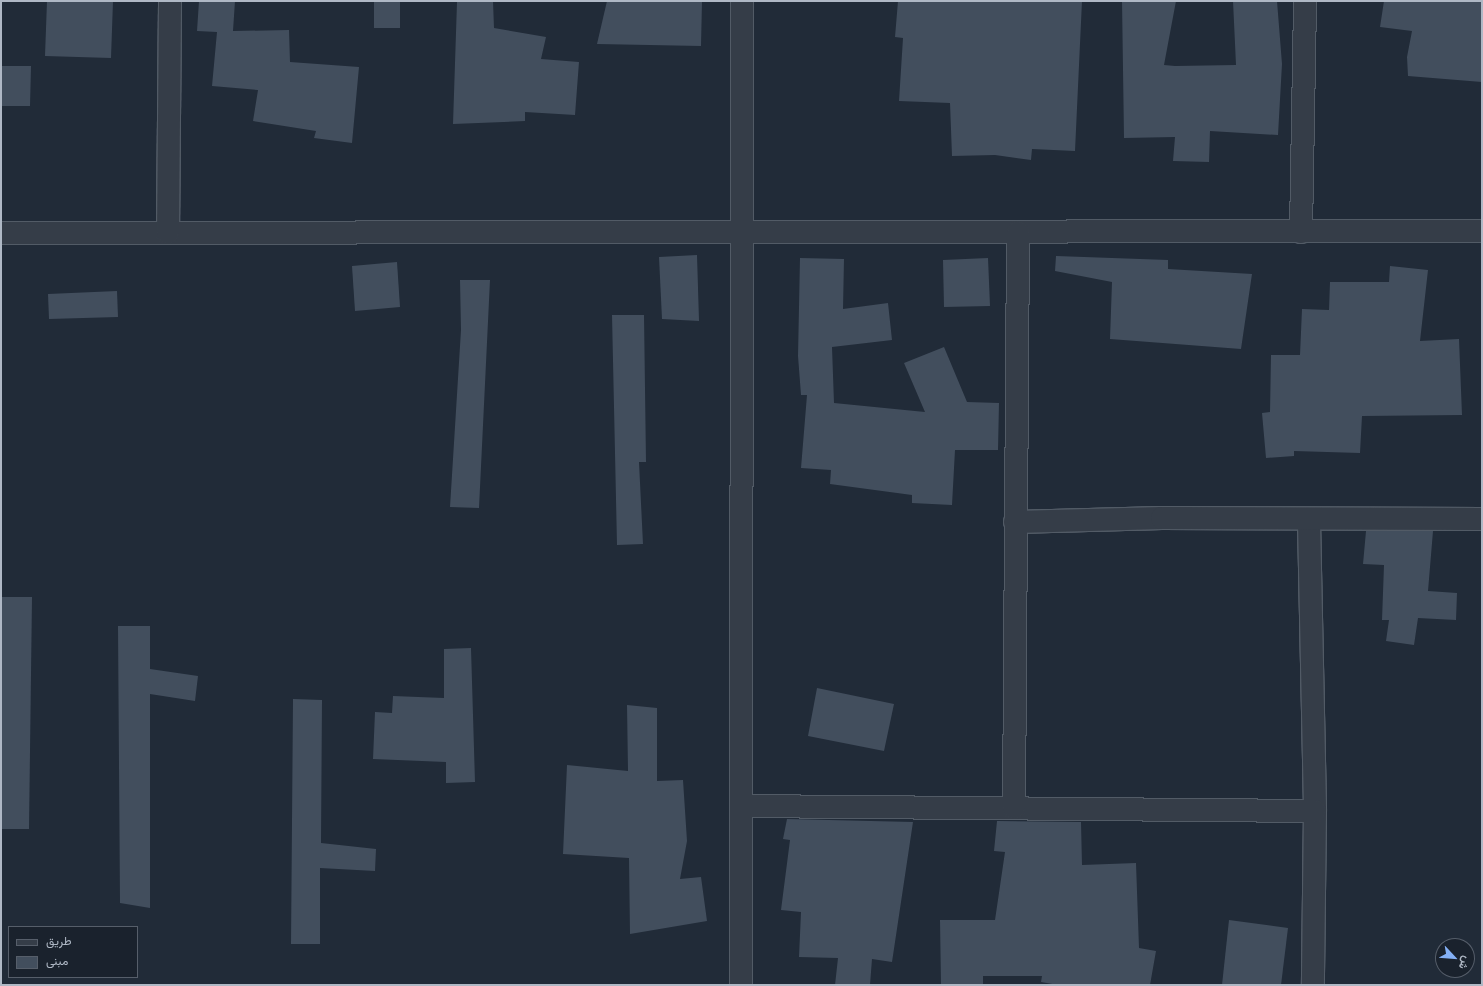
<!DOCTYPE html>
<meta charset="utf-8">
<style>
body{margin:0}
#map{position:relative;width:1483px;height:986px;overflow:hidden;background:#212b38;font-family:Barlow,Vazirmatn,sans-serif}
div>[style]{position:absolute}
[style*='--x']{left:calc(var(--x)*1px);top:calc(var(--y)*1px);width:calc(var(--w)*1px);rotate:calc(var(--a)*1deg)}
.building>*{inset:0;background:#424e5d}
.roads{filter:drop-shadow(1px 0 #525b66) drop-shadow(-1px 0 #525b66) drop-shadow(0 1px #525b66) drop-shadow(0 -1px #525b66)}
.minor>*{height:22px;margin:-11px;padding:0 11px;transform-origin:11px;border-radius:11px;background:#353d48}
span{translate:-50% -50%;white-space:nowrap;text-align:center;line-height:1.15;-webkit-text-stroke:4px #1a222d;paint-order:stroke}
.frame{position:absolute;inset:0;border:2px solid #afb8c5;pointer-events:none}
.legend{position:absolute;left:8px;top:926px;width:130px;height:52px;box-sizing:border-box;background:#1a222d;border:1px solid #565e6a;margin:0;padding:5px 7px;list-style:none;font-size:12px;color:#afb8c5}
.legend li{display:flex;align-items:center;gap:8px;height:20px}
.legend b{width:20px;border:1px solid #565e6a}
.north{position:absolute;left:1435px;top:938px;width:40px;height:40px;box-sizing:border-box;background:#1a222d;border:1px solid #565e6a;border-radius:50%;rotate:116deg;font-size:11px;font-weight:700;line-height:16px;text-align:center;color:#afb8c5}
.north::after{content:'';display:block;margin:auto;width:14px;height:18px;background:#84b0f5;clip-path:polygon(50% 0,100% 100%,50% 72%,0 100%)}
</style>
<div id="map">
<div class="building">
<i style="clip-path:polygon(47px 1px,113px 1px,111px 58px,45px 56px)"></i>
<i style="clip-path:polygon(199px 1px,235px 1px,233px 31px,289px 30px,290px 62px,359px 67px,352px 143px,314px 138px,316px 131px,253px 121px,258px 90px,212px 86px,217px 32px,197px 31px)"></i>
<i style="clip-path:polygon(374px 1px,400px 1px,400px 28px,374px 28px)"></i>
<i style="clip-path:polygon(493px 1px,494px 28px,546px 37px,541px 59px,579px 62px,575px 115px,525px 112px,525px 121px,453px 124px,457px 2px)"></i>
<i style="clip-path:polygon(607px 1px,702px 1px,701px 46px,597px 44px)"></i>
<i style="clip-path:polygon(898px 1px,1082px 1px,1075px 151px,1032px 149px,1031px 160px,995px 155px,952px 156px,950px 103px,899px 101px,903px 38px,895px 37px)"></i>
<i style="clip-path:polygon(1122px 1px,1176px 1px,1164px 65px,1175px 66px,1236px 65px,1233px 1px,1277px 1px,1282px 64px,1278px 135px,1210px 131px,1209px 162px,1173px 161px,1175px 137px,1124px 138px)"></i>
<i style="clip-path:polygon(1384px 1px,1482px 1px,1482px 82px,1408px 76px,1407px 57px,1412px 31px,1380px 27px)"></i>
<i style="clip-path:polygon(1px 66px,31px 66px,30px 106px,1px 106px)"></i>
<i style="clip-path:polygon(697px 255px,699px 321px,662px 319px,659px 257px)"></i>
<i style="clip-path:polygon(1056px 256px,1168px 260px,1168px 269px,1252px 274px,1241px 349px,1110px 339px,1112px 282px,1055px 271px)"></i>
<i style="clip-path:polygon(800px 258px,844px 259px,843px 309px,888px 303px,892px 340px,832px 347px,834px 403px,925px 412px,904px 363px,944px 347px,967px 402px,999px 403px,998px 450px,955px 450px,952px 505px,912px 503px,912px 495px,830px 484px,831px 470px,801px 468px,807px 395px,801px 395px,798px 356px)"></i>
<i style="clip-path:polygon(988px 258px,990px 306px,944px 307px,943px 260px)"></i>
<i style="clip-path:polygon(397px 262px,400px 307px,355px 311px,352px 266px)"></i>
<i style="clip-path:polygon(1390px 266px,1428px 270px,1420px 341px,1459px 339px,1462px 415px,1362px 416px,1360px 453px,1294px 451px,1294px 456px,1266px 458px,1262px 413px,1270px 412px,1271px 355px,1300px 355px,1302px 309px,1329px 310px,1330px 282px,1389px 282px)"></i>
<i style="clip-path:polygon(460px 280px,490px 280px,479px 508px,450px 507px,461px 330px)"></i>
<i style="clip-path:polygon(117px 291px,118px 317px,49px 319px,48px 294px)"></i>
<i style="clip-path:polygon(612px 315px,644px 315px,646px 462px,639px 462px,643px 544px,617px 545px)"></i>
<i style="clip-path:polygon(1366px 531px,1433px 531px,1428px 591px,1457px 593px,1456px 620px,1418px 618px,1414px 645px,1386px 641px,1389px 620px,1382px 620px,1384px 565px,1363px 564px)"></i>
<i style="clip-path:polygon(1px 597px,32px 597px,29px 829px,1px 829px)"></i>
<i style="clip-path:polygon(118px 626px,150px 626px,150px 669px,198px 676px,195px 701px,150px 694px,150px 908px,120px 903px)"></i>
<i style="clip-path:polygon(471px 648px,475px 782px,446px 783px,446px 762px,373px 759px,375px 712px,392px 713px,393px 696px,444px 698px,444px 649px)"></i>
<i style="clip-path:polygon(817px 688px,894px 704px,884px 751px,808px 736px)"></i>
<i style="clip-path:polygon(293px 699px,322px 700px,321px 843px,376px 849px,375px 871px,320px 868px,320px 944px,291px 944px)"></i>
<i style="clip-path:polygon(627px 705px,657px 708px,657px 781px,683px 780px,687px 841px,680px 879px,701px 877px,707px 921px,630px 934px,629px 858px,563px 854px,567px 765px,628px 771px)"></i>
<i style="clip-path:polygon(787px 819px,913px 822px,892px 962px,872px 959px,870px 985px,835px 985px,838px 958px,799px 957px,801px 912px,781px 910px,790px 840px,783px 839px)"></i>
<i style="clip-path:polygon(997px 821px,1081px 822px,1082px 865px,1136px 863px,1139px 948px,1156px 951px,1150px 985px,1058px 985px,1041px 982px,1042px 976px,983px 976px,983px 985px,941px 985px,940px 920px,995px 920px,1005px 852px,994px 851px)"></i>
<i style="clip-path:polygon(1229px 920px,1288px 928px,1281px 985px,1222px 985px)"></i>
</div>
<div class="roads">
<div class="minor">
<i style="--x:1301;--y:232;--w:231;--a:-89"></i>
<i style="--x:1;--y:233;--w:1481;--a:-0.08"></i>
<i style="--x:168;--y:233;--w:232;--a:-89.5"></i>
<i style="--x:1309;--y:521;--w:290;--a:88.8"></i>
<i style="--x:1315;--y:811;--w:174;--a:90.7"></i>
<i style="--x:1015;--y:522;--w:147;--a:-1.6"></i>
<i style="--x:1162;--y:518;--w:320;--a:0.2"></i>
<i style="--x:741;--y:806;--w:574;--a:0.5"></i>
<i style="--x:1014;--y:808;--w:576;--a:-89.6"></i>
<i style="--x:741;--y:985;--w:984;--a:-89.94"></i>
</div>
</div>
<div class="frame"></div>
<ul class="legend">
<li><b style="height:5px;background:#353d48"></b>طريق</li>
<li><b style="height:11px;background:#424e5d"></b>مبنى</li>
</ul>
<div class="north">ش</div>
</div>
